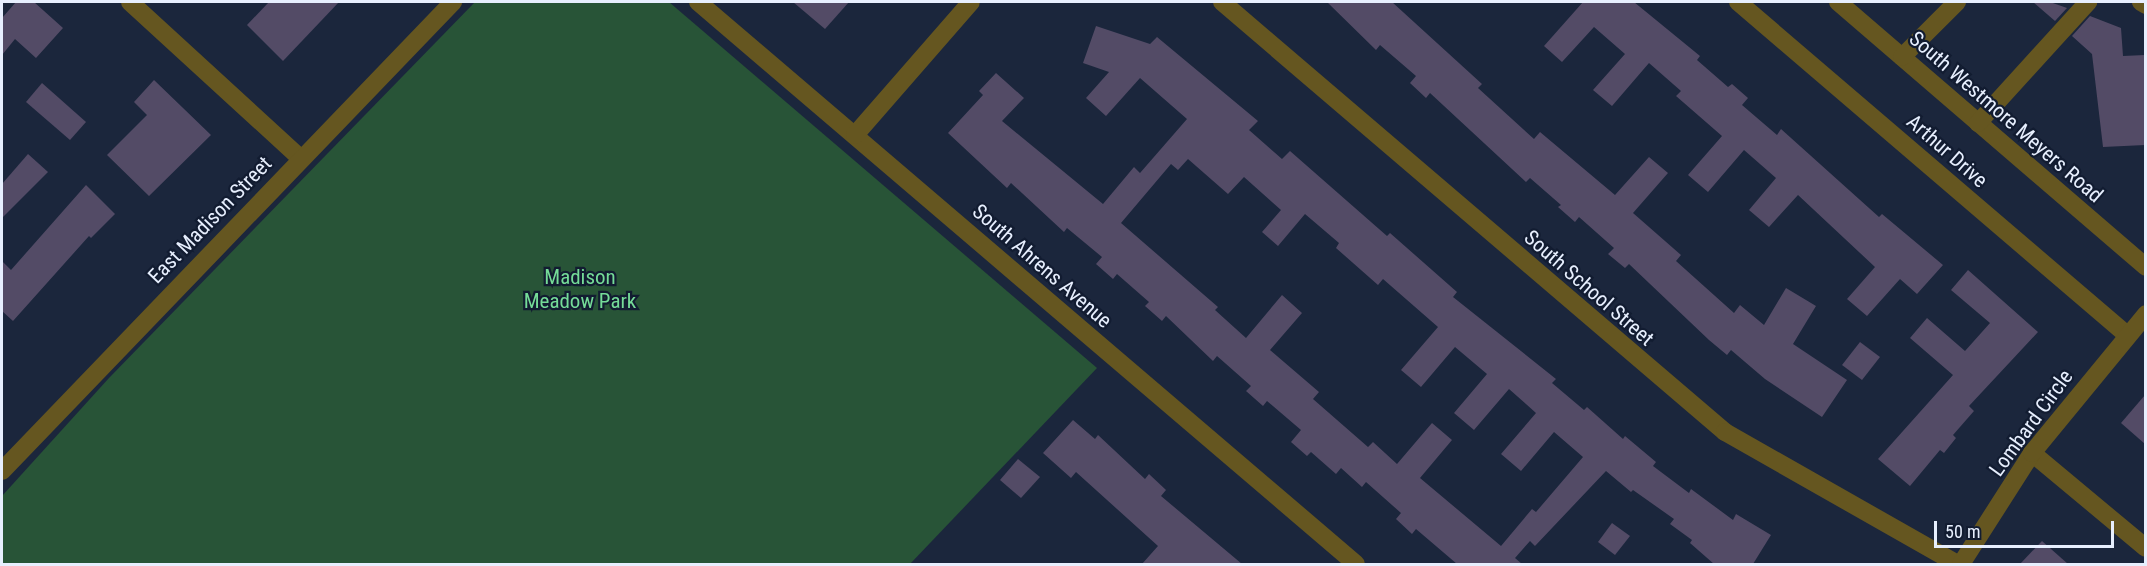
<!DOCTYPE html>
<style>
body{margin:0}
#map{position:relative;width:2147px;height:566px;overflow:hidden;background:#1b263c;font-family:"Roboto Condensed",sans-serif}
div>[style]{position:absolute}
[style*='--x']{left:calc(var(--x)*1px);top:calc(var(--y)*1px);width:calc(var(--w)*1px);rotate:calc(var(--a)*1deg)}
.green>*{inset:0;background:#285437}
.building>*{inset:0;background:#534b66}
.minor>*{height:18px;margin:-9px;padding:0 9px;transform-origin:9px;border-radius:9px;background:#655620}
span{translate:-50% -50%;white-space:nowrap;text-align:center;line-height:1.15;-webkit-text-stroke:4.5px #121c31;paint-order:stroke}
.street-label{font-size:21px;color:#e7effe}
.park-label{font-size:21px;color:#75dc98}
.frame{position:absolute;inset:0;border:3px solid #e7effe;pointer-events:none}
.scale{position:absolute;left:1934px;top:521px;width:180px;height:27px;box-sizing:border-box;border:3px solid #e7effe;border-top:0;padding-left:8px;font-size:18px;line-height:21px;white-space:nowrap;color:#e7effe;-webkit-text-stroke:4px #121c31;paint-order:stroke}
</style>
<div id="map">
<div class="green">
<i style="clip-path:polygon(475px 2px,669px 2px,1097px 368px,910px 564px,2px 564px,2px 496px,109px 378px)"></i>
</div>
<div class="building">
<i style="clip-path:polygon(16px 2px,34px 2px,63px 28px,36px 58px,15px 39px,2px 55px,2px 18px)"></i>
<i style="clip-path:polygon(269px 2px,339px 2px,283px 61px,247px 25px)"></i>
<i style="clip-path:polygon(793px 2px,849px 2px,825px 29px)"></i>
<i style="clip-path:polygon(1327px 2px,1392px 2px,1482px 84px,1478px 88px,1534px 139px,1540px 132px,1615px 195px,1649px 157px,1668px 173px,1633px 213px,1681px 255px,1676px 261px,1734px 313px,1740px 305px,1764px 325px,1786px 288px,1816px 306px,1793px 344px,1847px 380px,1822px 417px,1765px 379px,1731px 350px,1727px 355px,1709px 340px,1629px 264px,1625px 268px,1608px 254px,1614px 248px,1579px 217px,1575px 222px,1558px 207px,1561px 205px,1530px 178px,1526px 182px,1430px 93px,1426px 98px,1410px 83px,1416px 76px,1380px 45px,1376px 50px)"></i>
<i style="clip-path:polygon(1583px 2px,1634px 2px,1700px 56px,1697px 60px,1728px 87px,1732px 84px,1748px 98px,1742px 105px,1777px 135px,1781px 129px,1879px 217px,1882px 214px,1943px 265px,1917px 294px,1900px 279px,1867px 316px,1847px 299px,1875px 267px,1798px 195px,1769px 227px,1749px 210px,1776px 178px,1744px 150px,1708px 192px,1688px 175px,1722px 136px,1676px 96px,1681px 91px,1649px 63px,1612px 106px,1593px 90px,1625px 54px,1594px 27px,1562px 62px,1544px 46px)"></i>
<i style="clip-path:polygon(2033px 2px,2050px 2px,2067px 8px,2055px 21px)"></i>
<i style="clip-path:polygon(2090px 16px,2121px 28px,2123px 56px,2145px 55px,2145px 145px,2103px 147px,2092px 54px,2072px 36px)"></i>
<i style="clip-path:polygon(evenodd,1096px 26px,1150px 44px,1157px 37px,1258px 121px,1249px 130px,1282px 159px,1290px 151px,1387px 236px,1390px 233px,1457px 292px,1453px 297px,1556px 379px,1552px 383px,1584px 410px,1587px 407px,1623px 439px,1625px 436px,1656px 462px,1653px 466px,1689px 493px,1691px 489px,1733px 520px,1736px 514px,1771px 535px,1753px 564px,1714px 564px,1690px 543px,1692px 540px,1670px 524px,1674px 519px,1633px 490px,1631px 492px,1606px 471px,1535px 546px,1530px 541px,1515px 558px,1522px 564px,1457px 564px,1416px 529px,1412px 534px,1396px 519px,1401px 513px,1366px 482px,1362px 487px,1341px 468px,1336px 474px,1311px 452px,1307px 456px,1291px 442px,1301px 430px,1267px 401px,1263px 406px,1246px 391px,1251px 386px,1217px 356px,1213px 361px,1166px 316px,1162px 321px,1145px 306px,1149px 302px,1117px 274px,1113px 279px,1096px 264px,1102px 257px,1067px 228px,1064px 232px,1011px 183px,1007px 188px,948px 133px,983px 95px,979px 91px,996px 73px,1024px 98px,1002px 121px,1103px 204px,1134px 167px,1140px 173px,1187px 119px,1140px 78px,1106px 116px,1086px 98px,1109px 72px,1083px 63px,1096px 26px,1188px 159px,1228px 194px,1244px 177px,1281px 210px,1262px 232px,1278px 246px,1305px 214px,1339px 243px,1336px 248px,1378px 285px,1383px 279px,1438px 327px,1401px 370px,1421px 387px,1455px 347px,1487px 374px,1454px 413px,1474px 430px,1509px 389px,1536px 413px,1501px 454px,1521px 471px,1554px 432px,1583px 457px,1536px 512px,1532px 509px,1501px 546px,1420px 478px,1452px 440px,1432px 423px,1397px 464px,1373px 442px,1368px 447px,1313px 399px,1319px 392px,1270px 350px,1302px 313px,1282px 295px,1246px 338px,1215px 310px,1218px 307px,1121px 223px,1171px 164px,1178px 170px,1188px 159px)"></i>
<i style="clip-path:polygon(154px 80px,211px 135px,149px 196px,107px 155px,147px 115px,134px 102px)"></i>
<i style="clip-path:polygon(42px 83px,86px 122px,70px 140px,26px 102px)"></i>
<i style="clip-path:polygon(28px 154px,48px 172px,2px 218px,2px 184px)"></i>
<i style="clip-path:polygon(86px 185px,115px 214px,91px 238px,89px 236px,13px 321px,2px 311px,2px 261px,11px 270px)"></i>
<i style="clip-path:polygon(1968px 270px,2038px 332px,1969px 406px,1974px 411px,1953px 435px,1956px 438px,1944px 453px,1940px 450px,1910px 486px,1878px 459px,1953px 375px,1910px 338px,1927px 318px,1965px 351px,1990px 323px,1951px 290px)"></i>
<i style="clip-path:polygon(1860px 342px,1880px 357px,1862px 380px,1842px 365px)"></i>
<i style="clip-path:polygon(2145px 395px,2145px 444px,2121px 423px)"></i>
<i style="clip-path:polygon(1073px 420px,1095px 439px,1098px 435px,1145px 479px,1149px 474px,1166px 490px,1161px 496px,1242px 564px,1142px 564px,1158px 546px,1076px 472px,1071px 478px,1043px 453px)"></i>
<i style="clip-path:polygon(1018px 459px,1040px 477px,1021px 498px,1000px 480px)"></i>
<i style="clip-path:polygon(1612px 523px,1630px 536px,1615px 555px,1598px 542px)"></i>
<i style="clip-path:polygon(2042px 541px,2068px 564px,2020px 564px)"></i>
</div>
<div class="minor">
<i style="--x:130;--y:2;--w:231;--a:42.5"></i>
<i style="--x:698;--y:2;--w:865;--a:40.5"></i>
<i style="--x:1222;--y:2;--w:662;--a:40.53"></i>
<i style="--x:1725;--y:432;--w:267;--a:29.6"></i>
<i style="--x:1738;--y:2;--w:512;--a:40.56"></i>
<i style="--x:1838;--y:2;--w:406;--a:40.7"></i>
<i style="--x:2141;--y:2;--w:6;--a:31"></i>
<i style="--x:1902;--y:57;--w:78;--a:-45"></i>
<i style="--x:1978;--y:123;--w:164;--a:-47.7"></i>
<i style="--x:855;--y:135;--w:176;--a:-48.9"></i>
<i style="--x:2032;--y:453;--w:148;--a:39.8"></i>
<i style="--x:2;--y:471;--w:651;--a:-46.12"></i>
<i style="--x:1961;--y:564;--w:132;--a:-57.4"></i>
<i style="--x:2032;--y:453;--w:180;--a:-50.6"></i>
</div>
<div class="street-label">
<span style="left:2006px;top:117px;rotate:41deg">South Westmore Meyers Road</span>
<span style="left:1947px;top:151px;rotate:41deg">Arthur Drive</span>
<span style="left:210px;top:220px;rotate:-46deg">East Madison Street</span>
<span style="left:1042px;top:266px;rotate:41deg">South Ahrens Avenue</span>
<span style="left:1589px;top:288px;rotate:41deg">South School Street</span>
<span style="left:2031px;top:423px;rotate:-54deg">Lombard Circle</span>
</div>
<div class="park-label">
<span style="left:580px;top:289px">Madison<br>Meadow Park</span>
</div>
<div class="frame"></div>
<div class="scale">50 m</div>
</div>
